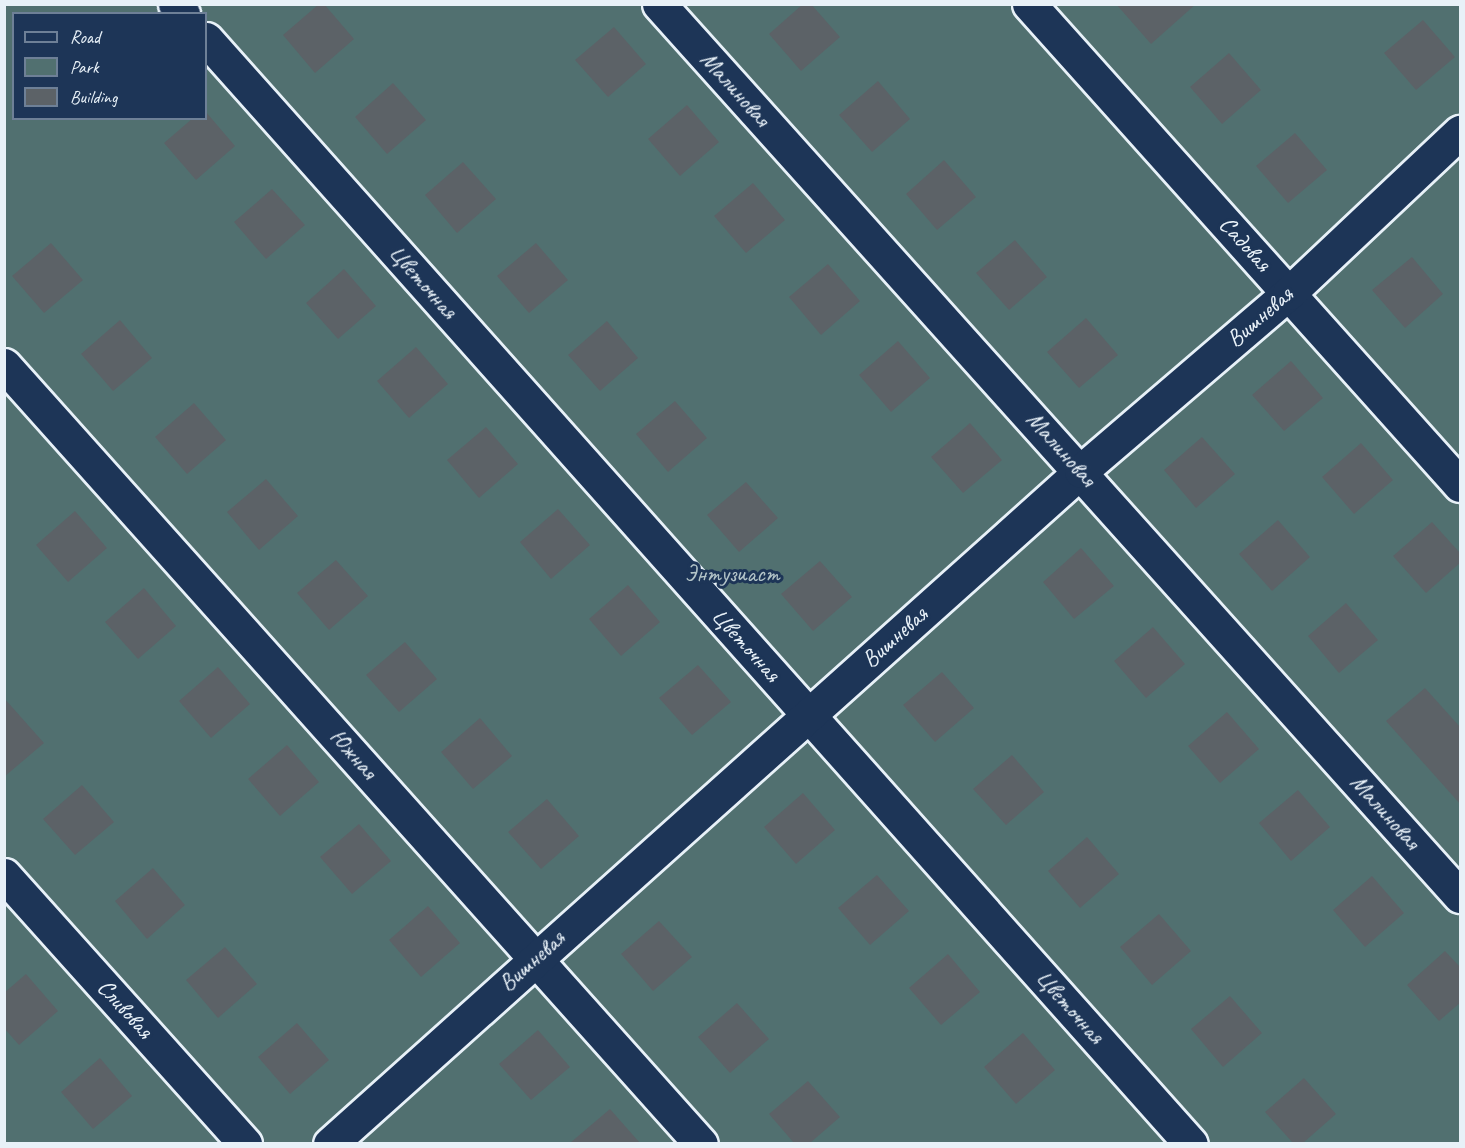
<!DOCTYPE html>
<meta charset="utf-8">
<style>
body{margin:0}
#map{position:relative;width:1465px;height:1148px;overflow:hidden;background:#2a3e5a;font-family:Caveat,sans-serif}
div>[style]{position:absolute}
[style*='--x']{left:calc(var(--x)*1px);top:calc(var(--y)*1px);width:calc(var(--w)*1px);rotate:calc(var(--a)*1deg)}
.green>*{inset:0;background:#517070}
.building>*{inset:0;background:#5c6267}
.roads{filter:drop-shadow(2px 0 #e8f1f8) drop-shadow(-2px 0 #e8f1f8) drop-shadow(0 2px #e8f1f8) drop-shadow(0 -2px #e8f1f8)}
.minor>*{height:33px;margin:-16.5px;padding:0 16.5px;transform-origin:16.5px;border-radius:16.5px;background:#1d3557}
span{translate:-50% -50%;white-space:nowrap;text-align:center;line-height:1.15;-webkit-text-stroke:6px #1d3557;paint-order:stroke}
.street-label{font-size:24px;color:#e8f1f8}
.park-label{font-size:24px;color:#b3c4c8}
.frame{position:absolute;inset:0;border:6px solid #e8f1f8;pointer-events:none}
.legend{position:absolute;left:12px;top:12px;width:195px;height:108px;box-sizing:border-box;background:#1d3557;border:2px solid #6e8097;margin:0;padding:8px 10px;list-style:none;font-size:18px;color:#e8f1f8}
.legend li{display:flex;align-items:center;gap:12px;height:30px}
.legend b{width:30px;border:2px solid #6e8097}
</style>
<div id="map">
<div class="green">
<i style="clip-path:polygon(evenodd,5px 5px,1460px 5px,1460px 1143px,5px 1143px,5px 5px,14px 14px,206px 14px,206px 118px,14px 118px,14px 14px)"></i>
</div>
<div class="building">
<i style="clip-path:polygon(319px 4px,324px 4px,354px 39px,315px 73px,283px 35px)"></i>
<i style="clip-path:polygon(803px 4px,811px 4px,840px 37px,801px 71px,769px 34px)"></i>
<i style="clip-path:polygon(1116px 4px,1196px 4px,1151px 44px)"></i>
<i style="clip-path:polygon(1423px 20px,1455px 57px,1416px 90px,1384px 53px)"></i>
<i style="clip-path:polygon(614px 27px,646px 64px,608px 97px,575px 60px)"></i>
<i style="clip-path:polygon(1229px 53px,1261px 90px,1222px 124px,1190px 87px)"></i>
<i style="clip-path:polygon(878px 81px,910px 119px,872px 152px,839px 115px)"></i>
<i style="clip-path:polygon(393px 83px,426px 120px,387px 154px,355px 117px)"></i>
<i style="clip-path:polygon(687px 105px,719px 142px,680px 176px,648px 139px)"></i>
<i style="clip-path:polygon(206px 112px,235px 146px,196px 180px,164px 143px,193px 118px,206px 118px)"></i>
<i style="clip-path:polygon(1295px 133px,1327px 170px,1288px 203px,1256px 166px)"></i>
<i style="clip-path:polygon(944px 160px,976px 197px,937px 230px,906px 194px)"></i>
<i style="clip-path:polygon(463px 162px,496px 199px,457px 233px,425px 195px)"></i>
<i style="clip-path:polygon(753px 183px,785px 220px,746px 253px,714px 216px)"></i>
<i style="clip-path:polygon(272px 189px,305px 225px,266px 259px,234px 222px)"></i>
<i style="clip-path:polygon(1015px 240px,1047px 277px,1009px 310px,976px 273px)"></i>
<i style="clip-path:polygon(51px 243px,83px 280px,44px 313px,12px 276px)"></i>
<i style="clip-path:polygon(536px 243px,568px 280px,529px 313px,497px 276px)"></i>
<i style="clip-path:polygon(1412px 257px,1443px 294px,1405px 328px,1372px 290px)"></i>
<i style="clip-path:polygon(828px 264px,860px 301px,821px 335px,789px 297px)"></i>
<i style="clip-path:polygon(344px 269px,376px 306px,338px 339px,306px 303px)"></i>
<i style="clip-path:polygon(1086px 318px,1118px 355px,1079px 388px,1047px 352px)"></i>
<i style="clip-path:polygon(120px 320px,152px 358px,113px 391px,81px 354px)"></i>
<i style="clip-path:polygon(607px 321px,638px 358px,600px 391px,568px 355px)"></i>
<i style="clip-path:polygon(898px 341px,930px 378px,891px 412px,859px 375px)"></i>
<i style="clip-path:polygon(416px 347px,448px 384px,409px 418px,377px 381px)"></i>
<i style="clip-path:polygon(1291px 361px,1323px 398px,1284px 431px,1252px 395px)"></i>
<i style="clip-path:polygon(675px 401px,707px 438px,668px 472px,636px 434px)"></i>
<i style="clip-path:polygon(194px 403px,226px 440px,187px 474px,155px 437px)"></i>
<i style="clip-path:polygon(970px 423px,1002px 460px,963px 493px,931px 457px)"></i>
<i style="clip-path:polygon(486px 427px,518px 464px,479px 498px,447px 460px)"></i>
<i style="clip-path:polygon(1202px 437px,1235px 474px,1196px 508px,1164px 470px)"></i>
<i style="clip-path:polygon(1361px 443px,1393px 480px,1354px 514px,1322px 477px)"></i>
<i style="clip-path:polygon(266px 479px,298px 516px,259px 550px,227px 512px)"></i>
<i style="clip-path:polygon(746px 482px,778px 518px,739px 552px,707px 515px)"></i>
<i style="clip-path:polygon(558px 509px,590px 545px,551px 579px,520px 542px)"></i>
<i style="clip-path:polygon(75px 511px,107px 548px,68px 582px,36px 545px)"></i>
<i style="clip-path:polygon(1278px 520px,1310px 557px,1272px 591px,1239px 554px)"></i>
<i style="clip-path:polygon(1432px 522px,1461px 554px,1461px 562px,1426px 593px,1393px 556px)"></i>
<i style="clip-path:polygon(1081px 548px,1114px 586px,1074px 619px,1043px 582px)"></i>
<i style="clip-path:polygon(336px 560px,368px 596px,329px 630px,297px 593px)"></i>
<i style="clip-path:polygon(820px 561px,852px 597px,813px 631px,781px 594px)"></i>
<i style="clip-path:polygon(628px 585px,660px 622px,621px 656px,589px 619px)"></i>
<i style="clip-path:polygon(144px 588px,176px 626px,138px 659px,105px 622px)"></i>
<i style="clip-path:polygon(1346px 603px,1378px 640px,1339px 673px,1308px 636px)"></i>
<i style="clip-path:polygon(1153px 627px,1185px 664px,1146px 698px,1114px 661px)"></i>
<i style="clip-path:polygon(405px 642px,437px 679px,399px 712px,366px 675px)"></i>
<i style="clip-path:polygon(698px 665px,731px 702px,692px 735px,659px 698px)"></i>
<i style="clip-path:polygon(218px 667px,250px 704px,211px 738px,179px 701px)"></i>
<i style="clip-path:polygon(942px 672px,974px 708px,935px 742px,903px 705px)"></i>
<i style="clip-path:polygon(1425px 688px,1461px 728px,1461px 805px,1386px 721px)"></i>
<i style="clip-path:polygon(4px 698px,44px 743px,4px 777px)"></i>
<i style="clip-path:polygon(1227px 712px,1259px 749px,1220px 783px,1188px 746px)"></i>
<i style="clip-path:polygon(480px 718px,512px 756px,473px 789px,441px 752px)"></i>
<i style="clip-path:polygon(287px 745px,319px 782px,280px 816px,248px 779px)"></i>
<i style="clip-path:polygon(1012px 755px,1044px 792px,1006px 825px,973px 789px)"></i>
<i style="clip-path:polygon(82px 785px,114px 822px,75px 855px,43px 819px)"></i>
<i style="clip-path:polygon(1298px 790px,1330px 827px,1291px 861px,1259px 823px)"></i>
<i style="clip-path:polygon(803px 793px,835px 830px,796px 864px,764px 827px)"></i>
<i style="clip-path:polygon(547px 799px,579px 836px,541px 869px,508px 832px)"></i>
<i style="clip-path:polygon(359px 824px,391px 861px,352px 894px,320px 857px)"></i>
<i style="clip-path:polygon(1087px 837px,1119px 874px,1080px 908px,1048px 871px)"></i>
<i style="clip-path:polygon(153px 868px,185px 905px,147px 939px,115px 901px)"></i>
<i style="clip-path:polygon(877px 875px,909px 911px,870px 945px,838px 908px)"></i>
<i style="clip-path:polygon(1372px 876px,1404px 913px,1365px 947px,1333px 910px)"></i>
<i style="clip-path:polygon(428px 906px,460px 943px,421px 977px,389px 940px)"></i>
<i style="clip-path:polygon(1159px 914px,1191px 951px,1152px 985px,1120px 947px)"></i>
<i style="clip-path:polygon(659px 921px,692px 957px,653px 991px,621px 954px)"></i>
<i style="clip-path:polygon(225px 947px,257px 984px,218px 1018px,186px 980px)"></i>
<i style="clip-path:polygon(1445px 951px,1461px 968px,1461px 1002px,1439px 1021px,1407px 985px)"></i>
<i style="clip-path:polygon(948px 954px,980px 992px,941px 1025px,909px 988px)"></i>
<i style="clip-path:polygon(26px 974px,58px 1011px,19px 1045px,4px 1028px,4px 993px)"></i>
<i style="clip-path:polygon(1230px 996px,1262px 1033px,1223px 1067px,1191px 1029px)"></i>
<i style="clip-path:polygon(737px 1003px,769px 1039px,730px 1073px,698px 1037px)"></i>
<i style="clip-path:polygon(297px 1023px,329px 1060px,290px 1094px,258px 1057px)"></i>
<i style="clip-path:polygon(538px 1030px,570px 1067px,531px 1100px,499px 1064px)"></i>
<i style="clip-path:polygon(1023px 1033px,1055px 1070px,1016px 1104px,984px 1067px)"></i>
<i style="clip-path:polygon(100px 1058px,132px 1096px,93px 1129px,61px 1092px)"></i>
<i style="clip-path:polygon(1304px 1078px,1336px 1114px,1303px 1143px,1293px 1143px,1265px 1112px)"></i>
<i style="clip-path:polygon(808px 1081px,840px 1117px,810px 1143px,794px 1143px,769px 1114px)"></i>
<i style="clip-path:polygon(610px 1109px,640px 1143px,570px 1143px)"></i>
</div>
<div class="roads">
<div class="minor">
<i style="--x:175;--y:4;--w:13;--a:51"></i>
<i style="--x:659;--y:4;--w:1199;--a:48.08"></i>
<i style="--x:1029;--y:4;--w:646;--a:48.14"></i>
<i style="--x:206;--y:39;--w:1480;--a:48.29"></i>
<i style="--x:4;--y:365;--w:1045;--a:48.18"></i>
<i style="--x:4;--y:875;--w:361;--a:48.1"></i>
<i style="--x:330;--y:1144;--w:1008;--a:-41.86"></i>
<i style="--x:1081;--y:471;--w:274;--a:-40.6"></i>
<i style="--x:1289;--y:293;--w:235;--a:-43.3"></i>
</div>
</div>
<div class="street-label">
<span style="left:735px;top:89px;rotate:48deg">Малиновая</span>
<span style="left:1245px;top:244px;rotate:48deg">Садовая</span>
<span style="left:423px;top:282px;rotate:48deg">Цветочная</span>
<span style="left:1260px;top:317px;rotate:-41deg">Вишневая</span>
<span style="left:1061px;top:449px;rotate:48deg">Малиновая</span>
<span style="left:895px;top:637px;rotate:-42deg">Вишневая</span>
<span style="left:746px;top:645px;rotate:48deg">Цветочная</span>
<span style="left:353px;top:754px;rotate:48deg">Южная</span>
<span style="left:1385px;top:812px;rotate:48deg">Малиновая</span>
<span style="left:532px;top:961px;rotate:-42deg">Вишневая</span>
<span style="left:1070px;top:1007px;rotate:48deg">Цветочная</span>
<span style="left:125px;top:1009px;rotate:48deg">Сливовая</span>
</div>
<div class="park-label">
<span style="left:732px;top:574px">Энтузиаст</span>
</div>
<div class="frame"></div>
<ul class="legend">
<li><b style="height:8px;background:#1d3557"></b>Road</li>
<li><b style="height:16px;background:#517070"></b>Park</li>
<li><b style="height:16px;background:#5c6267"></b>Building</li>
</ul>
</div>
